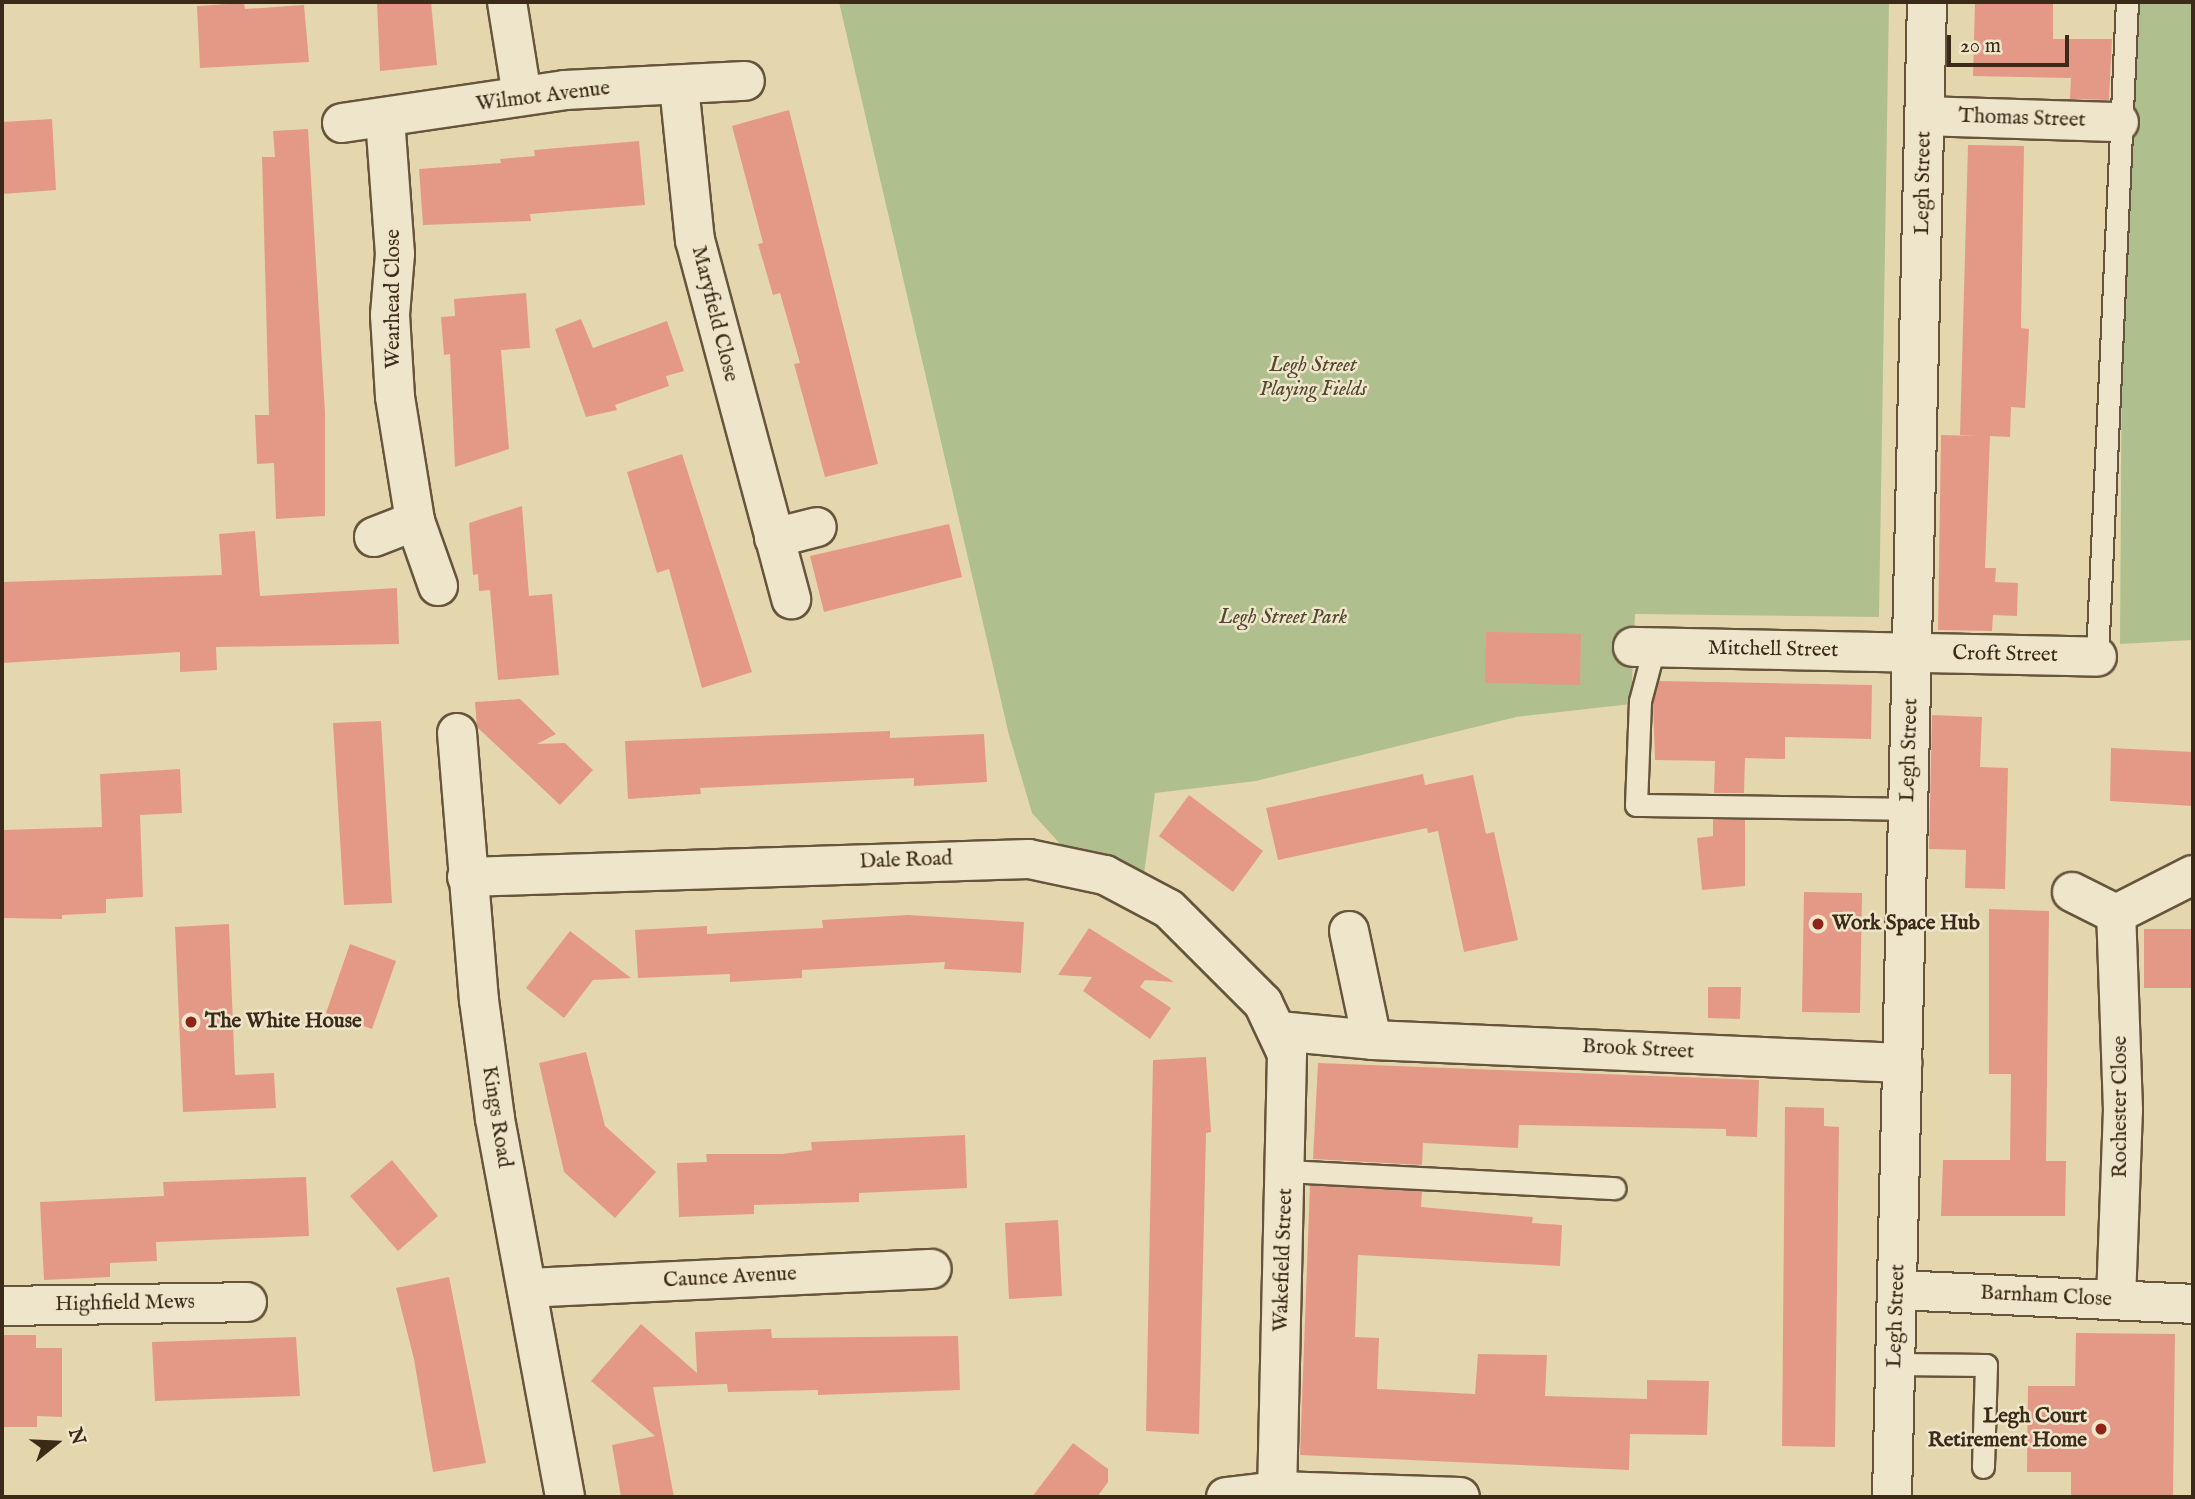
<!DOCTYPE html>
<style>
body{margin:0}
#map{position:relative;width:2195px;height:1499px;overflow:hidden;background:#e5d7ad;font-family:"IM FELL English",serif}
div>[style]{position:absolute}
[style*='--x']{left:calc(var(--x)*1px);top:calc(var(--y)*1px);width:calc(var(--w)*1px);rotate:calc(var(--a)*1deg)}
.green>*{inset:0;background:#b0bf8e}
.building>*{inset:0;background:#e49987}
.roads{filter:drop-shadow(2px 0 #66553c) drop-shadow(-2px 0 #66553c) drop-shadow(0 2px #66553c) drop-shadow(0 -2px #66553c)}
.service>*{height:21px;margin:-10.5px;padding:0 10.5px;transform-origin:10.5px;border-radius:10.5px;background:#eee5ca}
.minor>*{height:38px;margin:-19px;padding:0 19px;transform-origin:19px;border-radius:19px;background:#eee5ca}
.dots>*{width:19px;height:19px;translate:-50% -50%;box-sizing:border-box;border:4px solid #eee5ca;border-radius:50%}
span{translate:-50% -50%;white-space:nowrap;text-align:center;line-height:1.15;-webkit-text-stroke:5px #eee5ca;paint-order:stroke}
.street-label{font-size:21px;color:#3b2a17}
.park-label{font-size:21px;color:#52482f;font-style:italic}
.poi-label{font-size:21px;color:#3b2a17;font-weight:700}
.left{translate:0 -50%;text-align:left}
.right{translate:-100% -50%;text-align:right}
.frame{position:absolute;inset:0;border:4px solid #3b2a17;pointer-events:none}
.north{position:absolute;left:21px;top:1408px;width:70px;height:70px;-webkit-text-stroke:5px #eee5ca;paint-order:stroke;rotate:72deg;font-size:19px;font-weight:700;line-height:28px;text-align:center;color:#3b2a17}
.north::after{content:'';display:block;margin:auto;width:24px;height:32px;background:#3b2a17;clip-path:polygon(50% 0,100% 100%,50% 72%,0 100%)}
.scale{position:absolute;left:1947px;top:35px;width:122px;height:32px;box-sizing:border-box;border:4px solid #3b2a17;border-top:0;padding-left:9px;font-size:21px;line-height:24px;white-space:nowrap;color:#3b2a17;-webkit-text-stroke:5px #eee5ca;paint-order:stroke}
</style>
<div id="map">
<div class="green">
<i style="clip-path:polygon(839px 2px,1889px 2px,1879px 617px,1635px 614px,1631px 704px,1516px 717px,1256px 781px,1155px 793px,1144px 874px,1072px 857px,1032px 813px,1009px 735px)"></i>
<i style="clip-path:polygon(2136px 2px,2193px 2px,2193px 640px,2120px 644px,2122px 332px)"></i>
</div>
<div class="building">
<i style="clip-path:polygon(377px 2px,431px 2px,437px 65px,380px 71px)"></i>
<i style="clip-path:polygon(1975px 2px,2053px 2px,2053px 39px,2112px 39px,2109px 100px,2070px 99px,2071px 78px,1973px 76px)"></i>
<i style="clip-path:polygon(244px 3px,245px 9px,304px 5px,309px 62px,200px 68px,197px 6px)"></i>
<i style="clip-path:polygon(789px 110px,878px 464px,825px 477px,794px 364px,800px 363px,780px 293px,773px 295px,758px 244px,763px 243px,732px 126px)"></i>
<i style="clip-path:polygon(52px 119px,56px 190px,2px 194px,2px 122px)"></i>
<i style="clip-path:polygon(308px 129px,325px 413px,325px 516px,276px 519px,274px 463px,257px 464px,255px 415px,269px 415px,262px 157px,275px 157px,273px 131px)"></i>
<i style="clip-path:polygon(639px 141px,645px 205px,530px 214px,531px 221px,423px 225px,419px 169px,501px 163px,500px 159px,535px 156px,534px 150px)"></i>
<i style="clip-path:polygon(1968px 145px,2024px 146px,2021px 328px,2029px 329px,2025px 408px,2011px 407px,2010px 437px,1990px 436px,1985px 568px,1996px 568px,1995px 582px,2018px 583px,2017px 616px,1993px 615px,1992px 631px,1938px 630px,1941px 435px,1979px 436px,1960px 435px)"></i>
<i style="clip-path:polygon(526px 293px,530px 348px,501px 350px,509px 449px,455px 467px,450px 354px,444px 355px,441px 317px,455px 316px,454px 299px)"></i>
<i style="clip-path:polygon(581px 319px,593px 348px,667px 321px,684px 371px,666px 376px,669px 386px,615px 405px,617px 410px,586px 417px,555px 329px)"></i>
<i style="clip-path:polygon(682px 454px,752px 672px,702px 688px,669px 569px,657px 573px,627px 472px)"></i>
<i style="clip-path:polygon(522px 506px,529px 596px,552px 594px,559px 675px,498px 680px,490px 590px,479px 591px,478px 574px,473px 575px,469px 523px)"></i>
<i style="clip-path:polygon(949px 524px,962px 577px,824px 612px,810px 556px)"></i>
<i style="clip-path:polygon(255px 531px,260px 596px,397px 588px,399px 644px,216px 647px,217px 670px,180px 672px,180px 652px,2px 663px,2px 582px,222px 575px,219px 534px)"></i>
<i style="clip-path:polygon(1486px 632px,1581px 634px,1580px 685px,1485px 683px)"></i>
<i style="clip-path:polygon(1659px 681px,1872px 685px,1871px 739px,1785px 737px,1785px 759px,1745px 758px,1744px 793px,1714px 793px,1715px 761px,1655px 760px,1653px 703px)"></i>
<i style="clip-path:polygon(520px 699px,556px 734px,537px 744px,565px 743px,593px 770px,560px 805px,477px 727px,475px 702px)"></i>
<i style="clip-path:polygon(1932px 715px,1982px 717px,1980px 767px,2008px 768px,2005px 889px,1965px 888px,1966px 850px,1929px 849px)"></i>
<i style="clip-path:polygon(381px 721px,392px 903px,344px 905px,333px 723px)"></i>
<i style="clip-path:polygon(890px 731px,890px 738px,984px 734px,987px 782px,914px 786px,914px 778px,700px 788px,701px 794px,628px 799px,625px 741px)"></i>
<i style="clip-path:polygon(2111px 748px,2193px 752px,2193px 806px,2110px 801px)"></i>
<i style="clip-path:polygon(180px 769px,182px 813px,140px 815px,143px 897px,106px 899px,106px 913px,62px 915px,62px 919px,3px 918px,2px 830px,102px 827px,100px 774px)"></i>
<i style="clip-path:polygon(1423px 774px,1425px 785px,1473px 775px,1486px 834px,1494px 832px,1518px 940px,1464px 952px,1438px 831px,1428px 833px,1427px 828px,1278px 860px,1266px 808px)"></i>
<i style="clip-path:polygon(1189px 795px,1263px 851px,1233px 892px,1159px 836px)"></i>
<i style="clip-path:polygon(1713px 819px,1745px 820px,1745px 886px,1702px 890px,1697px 838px,1713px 836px)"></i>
<i style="clip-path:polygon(1804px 892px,1862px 893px,1860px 1013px,1802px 1012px)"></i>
<i style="clip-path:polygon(1989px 909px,2049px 911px,2046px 1161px,2066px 1161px,2065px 1216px,1941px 1216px,1943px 1160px,2010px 1160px,2011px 1074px,1989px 1074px)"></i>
<i style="clip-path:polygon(908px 915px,1024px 922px,1021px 973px,944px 969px,945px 962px,802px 970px,802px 978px,730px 982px,730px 974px,638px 978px,635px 930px,707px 926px,707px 934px,763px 931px,823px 928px,822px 920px)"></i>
<i style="clip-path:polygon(229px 924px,235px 1075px,274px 1073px,276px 1108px,183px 1112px,175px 927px)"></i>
<i style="clip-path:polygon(1089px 928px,1174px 982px,1145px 980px,1140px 987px,1171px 1008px,1150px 1039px,1083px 991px,1092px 977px,1058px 975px)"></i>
<i style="clip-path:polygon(2144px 929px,2193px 929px,2193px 988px,2144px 988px)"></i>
<i style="clip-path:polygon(570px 931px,631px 978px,593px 980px,564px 1018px,526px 988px)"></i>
<i style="clip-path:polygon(350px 944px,396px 961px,372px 1029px,326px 1013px)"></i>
<i style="clip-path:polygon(1708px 987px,1741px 987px,1740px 1019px,1708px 1018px)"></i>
<i style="clip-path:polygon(586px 1052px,605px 1126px,656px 1172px,615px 1218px,564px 1172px,539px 1063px)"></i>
<i style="clip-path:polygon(1206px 1057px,1211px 1132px,1206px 1133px,1199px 1434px,1146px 1431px,1153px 1060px)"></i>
<i style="clip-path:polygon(1318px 1063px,1759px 1080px,1757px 1137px,1726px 1136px,1726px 1129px,1519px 1125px,1518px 1148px,1423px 1143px,1422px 1165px,1313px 1159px)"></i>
<i style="clip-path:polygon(1785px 1107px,1824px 1108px,1824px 1126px,1839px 1127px,1835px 1447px,1782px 1446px)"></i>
<i style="clip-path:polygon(965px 1135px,967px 1188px,859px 1193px,859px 1202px,754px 1205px,754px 1214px,679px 1217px,677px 1163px,707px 1162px,706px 1154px,782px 1154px,812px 1150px,811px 1142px)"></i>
<i style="clip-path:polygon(392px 1160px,438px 1216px,398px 1251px,350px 1196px)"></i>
<i style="clip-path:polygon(306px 1177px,309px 1236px,156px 1242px,157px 1261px,110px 1263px,110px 1277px,44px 1280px,40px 1202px,164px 1196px,163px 1182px)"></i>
<i style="clip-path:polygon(1310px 1185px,1422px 1191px,1421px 1207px,1533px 1217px,1532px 1223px,1562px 1225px,1560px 1266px,1358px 1255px,1355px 1337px,1379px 1338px,1377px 1389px,1475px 1394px,1478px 1354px,1547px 1355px,1545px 1396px,1647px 1399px,1647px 1380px,1709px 1381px,1707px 1435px,1630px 1434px,1629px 1470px,1300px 1455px)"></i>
<i style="clip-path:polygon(1058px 1220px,1062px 1296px,1009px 1299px,1005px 1223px)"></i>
<i style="clip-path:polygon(449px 1277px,486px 1463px,433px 1472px,414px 1359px,396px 1288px)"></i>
<i style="clip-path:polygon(641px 1324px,697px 1373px,695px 1332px,771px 1329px,772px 1338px,958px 1336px,960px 1390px,818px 1395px,818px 1390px,728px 1392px,727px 1384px,653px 1387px,674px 1497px,621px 1497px,612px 1445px,655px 1436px,591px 1381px)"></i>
<i style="clip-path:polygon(2076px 1333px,2175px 1334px,2173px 1497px,2071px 1497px,2071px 1472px,2027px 1472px,2028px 1386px,2075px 1386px)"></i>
<i style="clip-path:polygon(2px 1335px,36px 1335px,36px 1348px,62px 1348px,62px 1417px,37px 1416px,37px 1427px,2px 1427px)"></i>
<i style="clip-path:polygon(296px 1337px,300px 1396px,155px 1401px,152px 1342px)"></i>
<i style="clip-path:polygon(1073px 1443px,1108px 1469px,1108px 1482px,1097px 1497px,1032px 1497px)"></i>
</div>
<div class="roads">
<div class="service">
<i style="--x:1654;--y:648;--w:55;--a:104.8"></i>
<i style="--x:1640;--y:701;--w:104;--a:92.2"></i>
<i style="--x:1636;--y:805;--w:272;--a:0.8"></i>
<i style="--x:2097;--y:657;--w:656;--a:-87.38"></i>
<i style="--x:1287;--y:1171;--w:328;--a:3"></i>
<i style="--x:1896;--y:1364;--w:90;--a:0.6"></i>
<i style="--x:1986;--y:1365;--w:102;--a:91.7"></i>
</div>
<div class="minor">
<i style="--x:507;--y:2;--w:95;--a:80.9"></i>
<i style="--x:679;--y:86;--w:155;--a:84.1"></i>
<i style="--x:695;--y:240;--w:372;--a:75"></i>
<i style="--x:1925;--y:116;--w:194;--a:1.8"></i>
<i style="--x:385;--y:118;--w:136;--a:85.8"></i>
<i style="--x:395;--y:254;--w:61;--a:94.7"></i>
<i style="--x:390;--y:315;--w:82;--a:86.5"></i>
<i style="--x:395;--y:397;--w:126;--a:80.8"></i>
<i style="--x:415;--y:521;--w:69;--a:70.5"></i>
<i style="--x:342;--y:123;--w:225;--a:-8.4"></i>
<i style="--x:565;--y:90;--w:180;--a:-2.9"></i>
<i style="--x:374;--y:537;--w:44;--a:-21.3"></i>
<i style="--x:774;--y:538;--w:44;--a:-14.3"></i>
<i style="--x:1633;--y:647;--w:464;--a:1.2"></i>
<i style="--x:457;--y:733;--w:268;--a:85.3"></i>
<i style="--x:479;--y:1000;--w:120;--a:82.3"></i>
<i style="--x:495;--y:1119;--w:384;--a:79.5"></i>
<i style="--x:467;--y:877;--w:562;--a:-1.83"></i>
<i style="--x:1029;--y:859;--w:78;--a:11.9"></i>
<i style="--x:1105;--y:875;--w:72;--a:28"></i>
<i style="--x:1169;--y:909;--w:133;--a:45"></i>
<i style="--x:1263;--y:1003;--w:56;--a:64.8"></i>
<i style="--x:1287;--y:1054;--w:437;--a:91.3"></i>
<i style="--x:2072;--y:892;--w:49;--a:26.6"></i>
<i style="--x:1349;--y:931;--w:111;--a:78.1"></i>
<i style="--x:1279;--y:1031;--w:93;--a:5.5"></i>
<i style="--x:1372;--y:1040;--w:531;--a:2.48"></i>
<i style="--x:527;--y:1288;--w:405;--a:-2.7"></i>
<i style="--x:1898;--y:1290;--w:295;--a:2.7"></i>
<i style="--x:2116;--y:1300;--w:190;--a:-87.9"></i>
<i style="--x:2123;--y:1110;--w:196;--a:-92"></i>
<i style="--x:2116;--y:914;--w:86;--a:-26.9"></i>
<i style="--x:2;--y:1306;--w:245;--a:-0.9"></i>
<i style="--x:1226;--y:1497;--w:51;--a:-6.7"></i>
<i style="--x:1277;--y:1491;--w:183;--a:1.9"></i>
<i style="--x:1892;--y:1497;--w:1495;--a:-88.66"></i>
</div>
</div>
<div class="dots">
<i style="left:1818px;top:924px;background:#8f2418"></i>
<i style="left:191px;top:1022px;background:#8f2418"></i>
<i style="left:2101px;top:1429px;background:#8f2418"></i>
</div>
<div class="street-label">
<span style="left:543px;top:97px;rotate:-7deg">Wilmot Avenue</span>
<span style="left:2022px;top:119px;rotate:2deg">Thomas Street</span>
<span style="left:1924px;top:183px;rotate:-89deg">Legh Street</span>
<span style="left:394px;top:299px;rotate:-90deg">Wearhead Close</span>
<span style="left:714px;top:314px;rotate:76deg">Maryfield Close</span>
<span style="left:1773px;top:650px;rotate:1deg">Mitchell Street</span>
<span style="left:2005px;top:655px;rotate:1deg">Croft Street</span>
<span style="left:1910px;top:750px;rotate:-88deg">Legh Street</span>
<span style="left:906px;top:861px;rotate:-2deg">Dale Road</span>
<span style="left:1638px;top:1050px;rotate:3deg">Brook Street</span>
<span style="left:2121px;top:1107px;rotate:-90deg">Rochester Close</span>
<span style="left:496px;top:1117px;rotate:81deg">Kings Road</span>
<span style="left:1284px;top:1260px;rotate:-88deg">Wakefield Street</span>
<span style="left:730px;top:1278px;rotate:-3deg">Caunce Avenue</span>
<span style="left:2046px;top:1297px;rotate:3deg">Barnham Close</span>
<span style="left:125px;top:1304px;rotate:-1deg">Highfield Mews</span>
<span style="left:1897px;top:1316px;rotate:-88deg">Legh Street</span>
</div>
<div class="park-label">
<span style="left:1313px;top:378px">Legh Street<br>Playing Fields</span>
<span style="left:1283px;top:618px">Legh Street Park</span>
</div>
<div class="poi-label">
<span class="left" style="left:1832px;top:924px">Work Space Hub</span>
<span class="left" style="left:205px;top:1022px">The White House</span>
<span class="right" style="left:2087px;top:1429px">Legh Court<br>Retirement Home</span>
</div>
<div class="frame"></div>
<div class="north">N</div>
<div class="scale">20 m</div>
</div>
